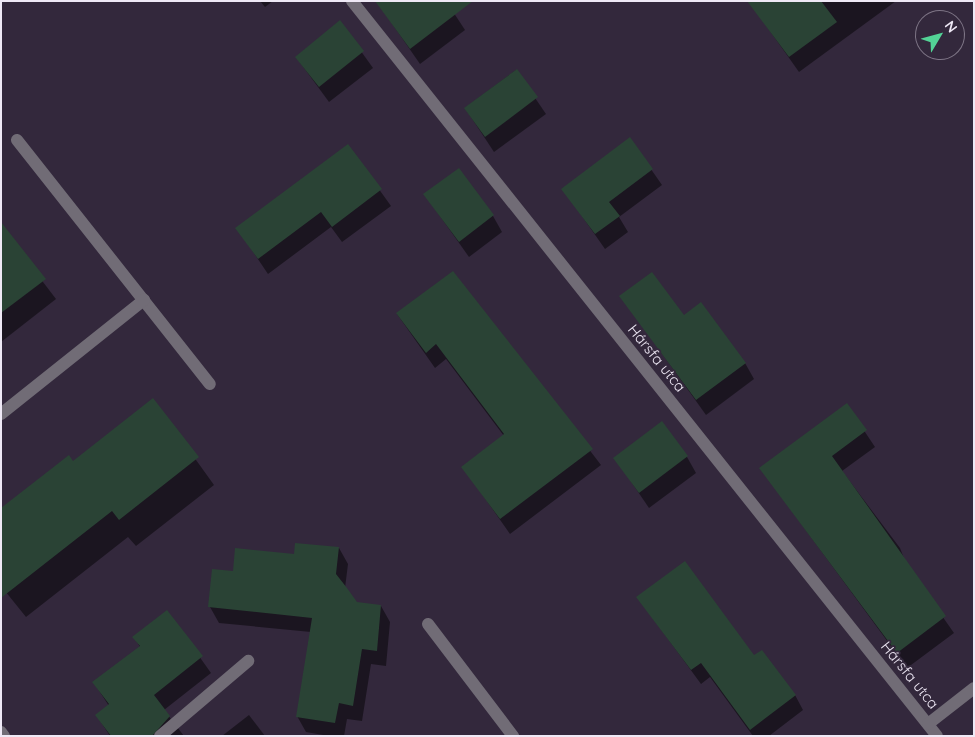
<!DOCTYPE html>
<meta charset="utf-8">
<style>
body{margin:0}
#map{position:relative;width:975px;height:737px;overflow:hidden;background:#33283c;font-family:Quicksand,sans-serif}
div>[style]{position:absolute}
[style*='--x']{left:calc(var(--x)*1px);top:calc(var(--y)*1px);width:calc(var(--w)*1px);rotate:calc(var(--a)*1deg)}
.shadow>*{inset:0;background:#0007}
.building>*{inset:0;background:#2a4335}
.service>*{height:12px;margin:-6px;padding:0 6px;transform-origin:6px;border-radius:6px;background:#716c76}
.minor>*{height:12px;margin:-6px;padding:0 6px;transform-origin:6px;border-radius:6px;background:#716c76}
span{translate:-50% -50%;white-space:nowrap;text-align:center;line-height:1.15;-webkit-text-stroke:4px #33283c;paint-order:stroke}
.street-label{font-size:15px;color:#efe9f6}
.frame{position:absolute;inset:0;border:2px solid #efe9f6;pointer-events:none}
.north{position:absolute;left:915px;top:10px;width:50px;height:50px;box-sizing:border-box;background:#33283c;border:1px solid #7e7586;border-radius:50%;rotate:53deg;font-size:14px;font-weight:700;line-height:20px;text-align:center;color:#efe9f6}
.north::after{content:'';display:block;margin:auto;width:18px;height:22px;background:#53d396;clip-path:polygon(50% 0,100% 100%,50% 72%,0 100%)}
</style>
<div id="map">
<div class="shadow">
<i style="clip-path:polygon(260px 1px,273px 1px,265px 7px)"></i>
<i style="clip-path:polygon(446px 1px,465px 30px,420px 64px,384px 12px)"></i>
<i style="clip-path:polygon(768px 1px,896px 1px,799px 72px,755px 10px)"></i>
<i style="clip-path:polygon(340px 22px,373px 68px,329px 102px,296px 57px)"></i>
<i style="clip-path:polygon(516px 70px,546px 114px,494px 152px,465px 108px)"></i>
<i style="clip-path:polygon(630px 139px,662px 185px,619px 217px,628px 232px,605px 249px,563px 189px)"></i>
<i style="clip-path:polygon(348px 146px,391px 206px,342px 242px,331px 227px,268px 274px,237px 228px)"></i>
<i style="clip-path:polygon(425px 195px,493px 216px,502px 232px,469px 257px)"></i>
<i style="clip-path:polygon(1px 227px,56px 299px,1px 342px)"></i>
<i style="clip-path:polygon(453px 272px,601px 465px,510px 534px,463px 467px,504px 436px,446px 359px,435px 368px,397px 314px)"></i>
<i style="clip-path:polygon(621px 296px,683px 317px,745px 363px,754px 379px,706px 415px)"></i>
<i style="clip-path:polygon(153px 400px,214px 485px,136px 546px,128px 537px,26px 617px,1px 586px,73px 462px)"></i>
<i style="clip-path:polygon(847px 405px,875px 447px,842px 471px,900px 548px,907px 566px,954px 633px,907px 668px,761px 469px)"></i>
<i style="clip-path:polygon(687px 457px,696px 473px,649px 508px,615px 458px)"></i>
<i style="clip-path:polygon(339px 548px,348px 564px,345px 588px,356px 603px,381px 606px,390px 622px,386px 666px,371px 664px,362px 721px,347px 719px,344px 736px,329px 736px,306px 732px,297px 716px,311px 632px,219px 623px,210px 607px,234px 572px)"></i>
<i style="clip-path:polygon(638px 598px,754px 657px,795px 695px,803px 710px,769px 736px,753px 736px,710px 677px,701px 684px)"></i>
<i style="clip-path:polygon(167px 611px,211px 673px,164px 710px,184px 736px,110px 736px,97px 716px,109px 706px,94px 683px,140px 647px,134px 637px)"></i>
<i style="clip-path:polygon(249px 715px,265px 736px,222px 736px)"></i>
</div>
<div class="building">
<i style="clip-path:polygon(375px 1px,473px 1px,410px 49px)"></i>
<i style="clip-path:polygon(747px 1px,821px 1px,837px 22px,789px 57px)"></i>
<i style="clip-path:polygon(340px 20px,364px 51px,319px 87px,295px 57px)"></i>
<i style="clip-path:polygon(517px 69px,538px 97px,485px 137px,464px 108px)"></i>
<i style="clip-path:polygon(630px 137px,653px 169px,609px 202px,620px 216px,595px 234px,561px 189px)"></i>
<i style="clip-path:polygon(348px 144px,382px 189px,332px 227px,321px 212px,258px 259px,235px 228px)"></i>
<i style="clip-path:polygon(459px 168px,494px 215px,459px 242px,423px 194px)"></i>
<i style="clip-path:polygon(1px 222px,46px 279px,1px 313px)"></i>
<i style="clip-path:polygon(453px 271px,593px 449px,500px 519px,461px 467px,504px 434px,436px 344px,426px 353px,396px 313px)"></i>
<i style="clip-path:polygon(652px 272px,684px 315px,701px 302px,746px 363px,696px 400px,619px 296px)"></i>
<i style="clip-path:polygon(153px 398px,199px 457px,119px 520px,112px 511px,1px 598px,1px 508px,69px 455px,73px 461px)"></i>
<i style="clip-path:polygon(847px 403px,867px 430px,832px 456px,946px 616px,897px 653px,759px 468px)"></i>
<i style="clip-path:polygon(662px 421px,688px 456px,639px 493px,613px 458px)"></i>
<i style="clip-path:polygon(295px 543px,339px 547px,336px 574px,347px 588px,357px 602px,381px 605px,377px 651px,362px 649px,353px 706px,339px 703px,335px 723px,296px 717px,312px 618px,208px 607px,212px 569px,233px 571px,235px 548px,294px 554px)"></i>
<i style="clip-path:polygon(685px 561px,754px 655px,762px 650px,796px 695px,750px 730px,701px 663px,691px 670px,636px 597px)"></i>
<i style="clip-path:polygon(167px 610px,203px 656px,154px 695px,170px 716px,152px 736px,111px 736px,95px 715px,109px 704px,92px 682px,140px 646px,132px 637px)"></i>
</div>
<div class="service">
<i style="--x:17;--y:140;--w:311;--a:51.7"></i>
<i style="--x:1;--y:414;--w:183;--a:-38.6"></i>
<i style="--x:428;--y:624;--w:141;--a:52.8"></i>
<i style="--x:160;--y:736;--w:116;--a:-40.4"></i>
</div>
<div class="minor">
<i style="--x:352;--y:1;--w:939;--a:51.48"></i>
<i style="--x:928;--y:724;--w:58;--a:-38"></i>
<i style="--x:1;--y:732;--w:5;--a:53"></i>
</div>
<div class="street-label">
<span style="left:657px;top:358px;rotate:51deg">Hársfa utca</span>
<span style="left:910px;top:675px;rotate:51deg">Hársfa utca</span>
</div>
<div class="frame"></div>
<div class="north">N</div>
</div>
